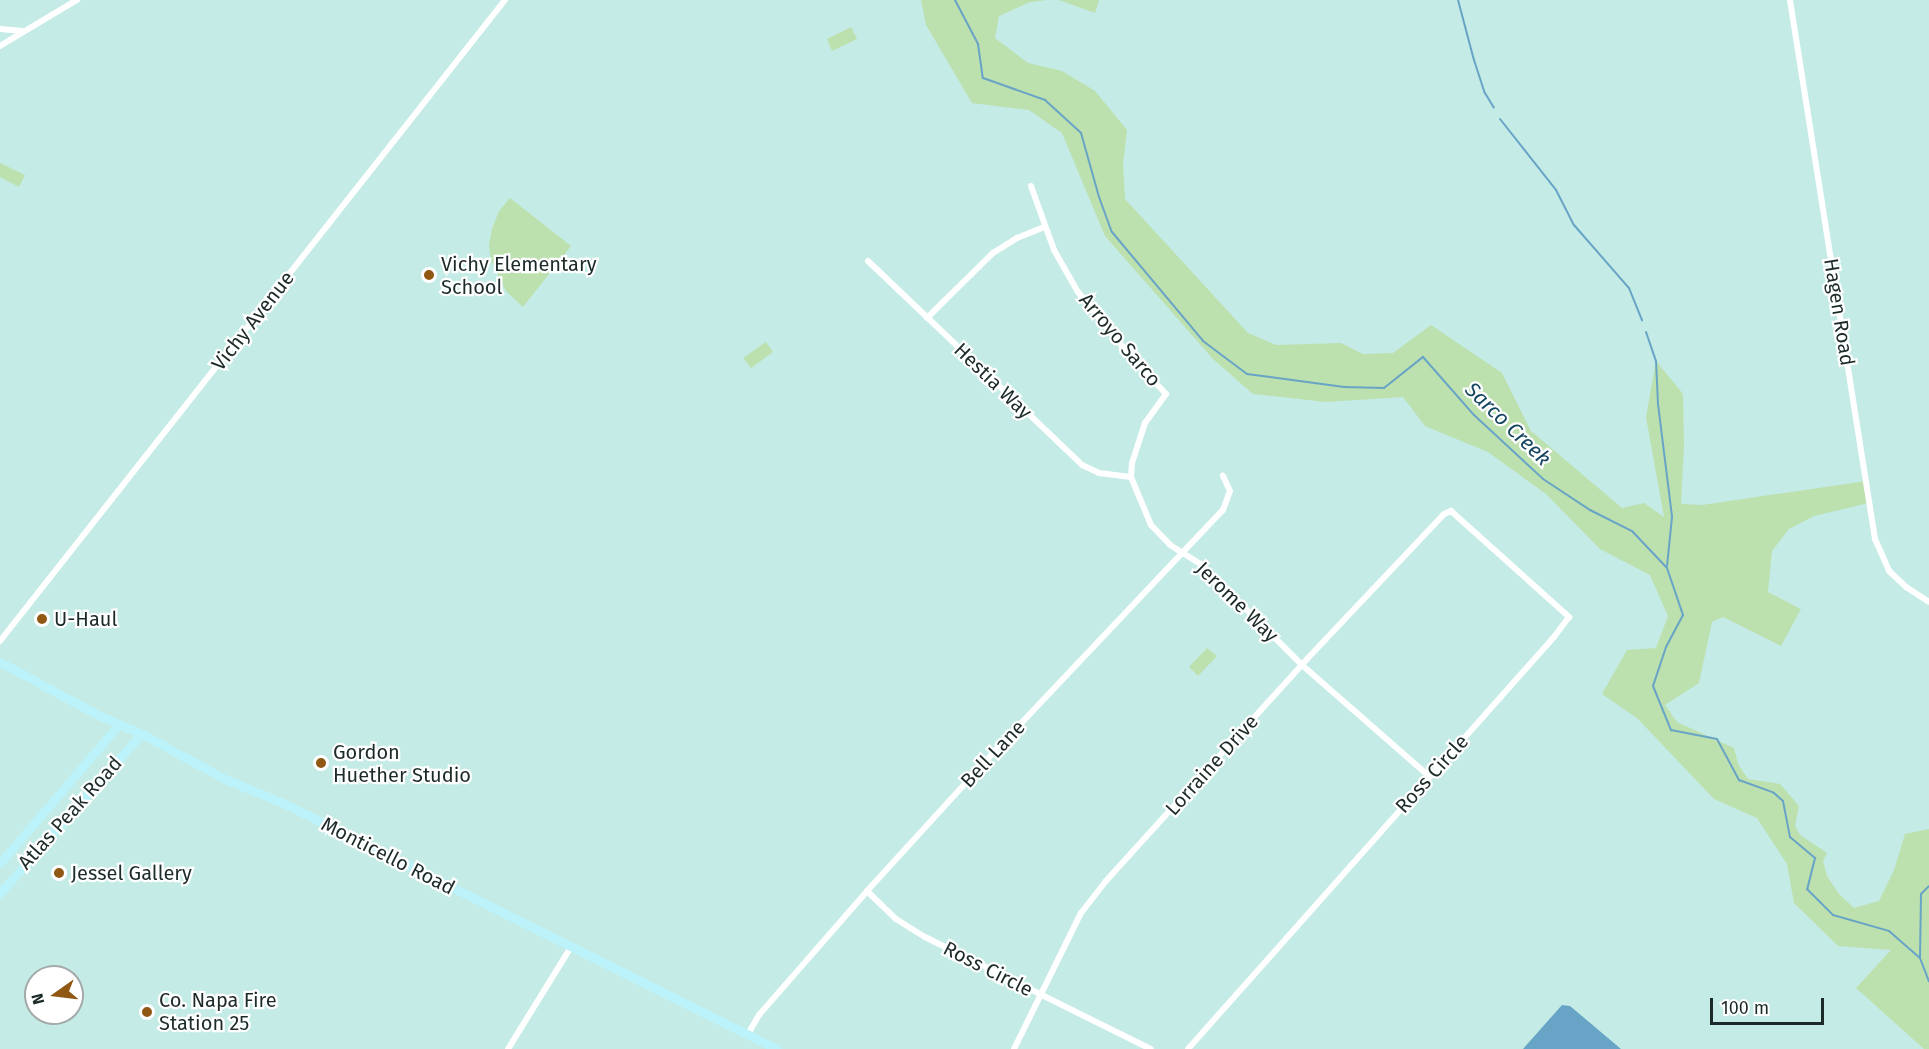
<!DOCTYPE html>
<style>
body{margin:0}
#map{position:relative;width:1929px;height:1049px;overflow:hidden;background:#c4ebe5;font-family:"Fira Sans",sans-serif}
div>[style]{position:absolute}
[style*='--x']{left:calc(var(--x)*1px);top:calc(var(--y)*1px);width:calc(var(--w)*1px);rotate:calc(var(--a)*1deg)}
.green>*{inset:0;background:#bde0af}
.water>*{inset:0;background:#68a4c6}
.stream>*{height:2px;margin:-1px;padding:0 1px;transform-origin:1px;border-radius:1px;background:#68a4c6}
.street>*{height:6px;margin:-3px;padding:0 3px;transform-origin:3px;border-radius:3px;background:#fff}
.secondary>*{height:9px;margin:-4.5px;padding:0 4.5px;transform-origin:4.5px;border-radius:4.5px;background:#bcf2f9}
.dots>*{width:16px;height:16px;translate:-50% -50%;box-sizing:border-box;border:3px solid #fff;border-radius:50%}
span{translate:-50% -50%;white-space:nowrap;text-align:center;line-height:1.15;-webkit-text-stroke:4.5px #fff;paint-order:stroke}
.poi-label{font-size:20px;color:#1c2b29}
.left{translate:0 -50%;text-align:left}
.street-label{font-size:20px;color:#1c2b29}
.water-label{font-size:21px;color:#15465f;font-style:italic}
.north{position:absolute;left:24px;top:965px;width:60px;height:60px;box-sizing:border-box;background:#fff;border:2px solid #a4aaa9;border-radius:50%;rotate:256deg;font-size:16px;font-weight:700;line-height:24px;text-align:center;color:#1c2b29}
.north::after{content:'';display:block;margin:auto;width:21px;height:27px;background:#915813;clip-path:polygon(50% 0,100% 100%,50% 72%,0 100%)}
.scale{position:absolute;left:1710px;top:998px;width:114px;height:27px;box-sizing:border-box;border:3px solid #1c2b29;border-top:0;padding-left:8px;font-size:18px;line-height:21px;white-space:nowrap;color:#1c2b29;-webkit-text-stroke:4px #fff;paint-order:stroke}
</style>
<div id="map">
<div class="green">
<i style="clip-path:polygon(921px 0,1047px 0,1030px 2px,999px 16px,995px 38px,1028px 63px,1062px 71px,1095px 91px,1127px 130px,1123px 165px,1125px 199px,1248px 333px,1276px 345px,1341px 343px,1363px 354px,1393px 353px,1431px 325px,1502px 373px,1531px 431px,1622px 508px,1644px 503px,1664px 517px,1646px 417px,1656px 361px,1683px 394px,1684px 445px,1681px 504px,1702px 505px,1866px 481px,1869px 503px,1814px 516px,1789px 529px,1772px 551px,1768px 592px,1801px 609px,1781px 646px,1723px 617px,1712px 622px,1699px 683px,1665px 705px,1677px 722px,1734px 748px,1738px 764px,1748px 779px,1780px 784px,1799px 806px,1795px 826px,1800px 835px,1827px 853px,1823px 861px,1827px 876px,1839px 894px,1854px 908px,1879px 901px,1894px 870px,1905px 834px,1929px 829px,1929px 1049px,1924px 1049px,1856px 988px,1891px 950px,1838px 946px,1794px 903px,1787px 864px,1757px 818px,1714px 799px,1637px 718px,1602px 694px,1627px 650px,1656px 648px,1668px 616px,1650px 575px,1600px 549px,1546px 494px,1488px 452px,1425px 426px,1403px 397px,1326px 402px,1253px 394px,1213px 359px,1105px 236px,1062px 133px,1029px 110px,972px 103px,926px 25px)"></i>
<i style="clip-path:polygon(1059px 0,1099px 0,1095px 13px)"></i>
<i style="clip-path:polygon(851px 27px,857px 39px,832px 51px,827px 39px)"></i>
<i style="clip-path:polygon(0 163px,25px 175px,19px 187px,0 177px)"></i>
<i style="clip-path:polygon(510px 198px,571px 246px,523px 307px,506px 291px,491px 261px,489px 245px,492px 229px,499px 211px)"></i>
<i style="clip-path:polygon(766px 342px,773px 352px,751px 368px,743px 358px)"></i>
<i style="clip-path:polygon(1207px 648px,1217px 656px,1198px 676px,1189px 667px)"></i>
</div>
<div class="water">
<i style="clip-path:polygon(1562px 1005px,1570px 1006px,1621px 1049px,1523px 1049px)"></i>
</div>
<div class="stream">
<i style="--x:955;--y:0;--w:50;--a:62.4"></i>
<i style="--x:978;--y:44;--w:34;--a:82"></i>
<i style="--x:983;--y:78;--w:66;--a:19.5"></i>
<i style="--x:1045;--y:100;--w:49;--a:42.5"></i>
<i style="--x:1081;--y:133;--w:66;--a:74.3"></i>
<i style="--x:1099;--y:197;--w:37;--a:70"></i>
<i style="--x:1112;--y:232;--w:142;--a:50.1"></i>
<i style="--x:1203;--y:341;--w:55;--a:36.9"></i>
<i style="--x:1247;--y:374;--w:98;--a:7.6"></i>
<i style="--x:1344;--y:387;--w:40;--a:1.4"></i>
<i style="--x:1384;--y:388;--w:50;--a:-38.5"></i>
<i style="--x:1423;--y:357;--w:77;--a:48.7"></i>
<i style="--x:1474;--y:415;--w:94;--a:42.8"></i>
<i style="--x:1543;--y:479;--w:56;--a:33.4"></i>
<i style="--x:1590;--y:510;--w:47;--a:26.6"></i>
<i style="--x:1632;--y:531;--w:51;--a:46.6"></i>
<i style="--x:1667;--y:568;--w:50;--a:71.2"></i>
<i style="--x:1683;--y:615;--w:36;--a:118"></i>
<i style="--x:1666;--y:647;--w:41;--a:108.4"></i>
<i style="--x:1653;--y:686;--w:48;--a:67.8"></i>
<i style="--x:1671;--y:730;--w:47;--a:11.1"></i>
<i style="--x:1717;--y:739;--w:47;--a:61.8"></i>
<i style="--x:1739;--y:780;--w:37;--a:20"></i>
<i style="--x:1774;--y:793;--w:12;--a:42"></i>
<i style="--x:1783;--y:801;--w:37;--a:79"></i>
<i style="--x:1790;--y:837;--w:33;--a:40"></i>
<i style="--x:1815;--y:858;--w:32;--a:104"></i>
<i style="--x:1807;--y:889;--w:37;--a:45"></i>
<i style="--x:1833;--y:915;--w:58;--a:15.9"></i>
<i style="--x:1889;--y:931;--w:41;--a:41.1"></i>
<i style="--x:1920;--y:958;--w:25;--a:69"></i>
<i style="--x:1458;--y:0;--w:62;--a:75.1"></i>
<i style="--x:1474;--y:60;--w:35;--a:72"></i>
<i style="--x:1485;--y:93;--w:17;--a:59"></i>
<i style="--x:1500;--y:119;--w:90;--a:51.7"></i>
<i style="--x:1556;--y:190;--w:39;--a:63"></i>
<i style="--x:1574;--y:225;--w:84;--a:48.9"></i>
<i style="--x:1629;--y:288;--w:35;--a:68"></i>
<i style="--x:1646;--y:332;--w:31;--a:71"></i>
<i style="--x:1656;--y:361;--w:43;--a:87.3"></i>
<i style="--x:1658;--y:404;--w:114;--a:82.9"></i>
<i style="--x:1672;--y:517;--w:49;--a:95.8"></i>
<i style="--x:1920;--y:958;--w:64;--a:-89.1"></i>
<i style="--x:1921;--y:894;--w:11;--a:-45"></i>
</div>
<div class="street">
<i style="--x:1790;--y:0;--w:546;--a:81.04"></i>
<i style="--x:1875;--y:539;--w:35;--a:66"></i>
<i style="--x:1889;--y:571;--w:23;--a:43"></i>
<i style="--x:1906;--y:587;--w:27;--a:33"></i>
<i style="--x:0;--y:29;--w:23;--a:5"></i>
<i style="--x:0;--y:46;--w:90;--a:-30.9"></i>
<i style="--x:1031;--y:186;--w:68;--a:70.2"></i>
<i style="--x:1054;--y:250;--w:48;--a:60.3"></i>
<i style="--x:1078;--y:292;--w:59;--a:51.2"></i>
<i style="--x:1115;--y:338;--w:76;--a:47.7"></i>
<i style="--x:1166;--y:394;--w:36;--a:126"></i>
<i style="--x:1145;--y:423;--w:42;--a:108"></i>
<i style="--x:1132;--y:463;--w:14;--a:94"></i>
<i style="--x:1131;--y:477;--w:52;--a:67.4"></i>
<i style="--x:1151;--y:525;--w:28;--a:46"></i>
<i style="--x:1170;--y:545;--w:36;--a:32"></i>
<i style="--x:1201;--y:564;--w:143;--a:45"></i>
<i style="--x:1302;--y:665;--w:169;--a:41.2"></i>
<i style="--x:868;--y:261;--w:296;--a:43.6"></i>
<i style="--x:1082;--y:465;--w:19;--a:25"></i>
<i style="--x:1099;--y:473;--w:32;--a:7"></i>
<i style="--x:927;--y:318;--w:93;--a:-44.6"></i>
<i style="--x:993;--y:253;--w:28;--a:-32"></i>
<i style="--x:1017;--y:238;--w:29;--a:-22"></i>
<i style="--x:0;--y:641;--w:816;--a:-51.77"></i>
<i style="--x:867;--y:891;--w:40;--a:44"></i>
<i style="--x:896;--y:919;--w:34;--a:32"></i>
<i style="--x:925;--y:937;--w:252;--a:26.4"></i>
<i style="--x:748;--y:1034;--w:22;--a:-60"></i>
<i style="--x:759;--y:1015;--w:164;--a:-48.9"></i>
<i style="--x:867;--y:891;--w:185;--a:-47.6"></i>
<i style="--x:992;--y:754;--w:336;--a:-46.6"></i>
<i style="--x:1223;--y:510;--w:20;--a:-70"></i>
<i style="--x:1230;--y:491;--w:17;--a:-115"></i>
<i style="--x:508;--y:1049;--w:120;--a:-58.3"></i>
<i style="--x:1014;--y:1049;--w:152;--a:-63.8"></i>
<i style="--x:1081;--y:913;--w:39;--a:-52"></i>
<i style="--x:1105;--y:882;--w:301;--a:-47.8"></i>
<i style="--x:1307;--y:659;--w:199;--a:-46.6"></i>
<i style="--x:1444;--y:514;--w:8;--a:-23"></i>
<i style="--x:1451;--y:511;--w:159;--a:41.9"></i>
<i style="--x:1569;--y:617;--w:25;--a:127"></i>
<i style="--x:1554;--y:637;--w:551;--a:131.62"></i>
</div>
<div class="secondary">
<i style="--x:0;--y:662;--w:111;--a:28.4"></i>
<i style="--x:98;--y:715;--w:50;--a:23.5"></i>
<i style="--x:144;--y:735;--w:92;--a:28.5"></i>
<i style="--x:225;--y:779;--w:63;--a:22.5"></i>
<i style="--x:283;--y:803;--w:552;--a:26.47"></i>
<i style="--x:0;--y:863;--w:183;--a:-49.4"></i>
<i style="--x:0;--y:893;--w:213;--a:-48.4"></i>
</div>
<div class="dots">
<i style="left:429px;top:275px;background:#915813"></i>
<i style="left:42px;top:619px;background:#915813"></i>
<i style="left:321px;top:763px;background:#915813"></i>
<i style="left:59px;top:873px;background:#915813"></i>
<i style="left:147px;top:1012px;background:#915813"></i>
</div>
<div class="poi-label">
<span class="left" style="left:441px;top:276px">Vichy Elementary<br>School</span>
<span class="left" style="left:54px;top:619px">U-Haul</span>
<span class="left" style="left:333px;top:764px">Gordon<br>Huether Studio</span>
<span class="left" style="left:71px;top:873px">Jessel Gallery</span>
<span class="left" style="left:159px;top:1012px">Co. Napa Fire<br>Station 25</span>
</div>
<div class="street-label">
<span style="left:1839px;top:312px;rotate:81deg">Hagen Road</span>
<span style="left:253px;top:321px;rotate:-52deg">Vichy Avenue</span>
<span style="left:1120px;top:340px;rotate:50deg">Arroyo Sarco</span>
<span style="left:993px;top:381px;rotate:44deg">Hestia Way</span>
<span style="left:1237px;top:602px;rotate:44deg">Jerome Way</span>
<span style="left:993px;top:754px;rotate:-47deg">Bell Lane</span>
<span style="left:1212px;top:765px;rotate:-48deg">Lorraine Drive</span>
<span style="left:1432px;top:774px;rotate:-48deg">Ross Circle</span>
<span style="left:70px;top:813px;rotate:-48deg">Atlas Peak Road</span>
<span style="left:388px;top:856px;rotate:27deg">Monticello Road</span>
<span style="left:988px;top:969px;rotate:27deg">Ross Circle</span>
</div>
<div class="water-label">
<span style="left:1508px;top:424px;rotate:44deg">Sarco Creek</span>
</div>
<div class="north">N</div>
<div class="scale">100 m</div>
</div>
